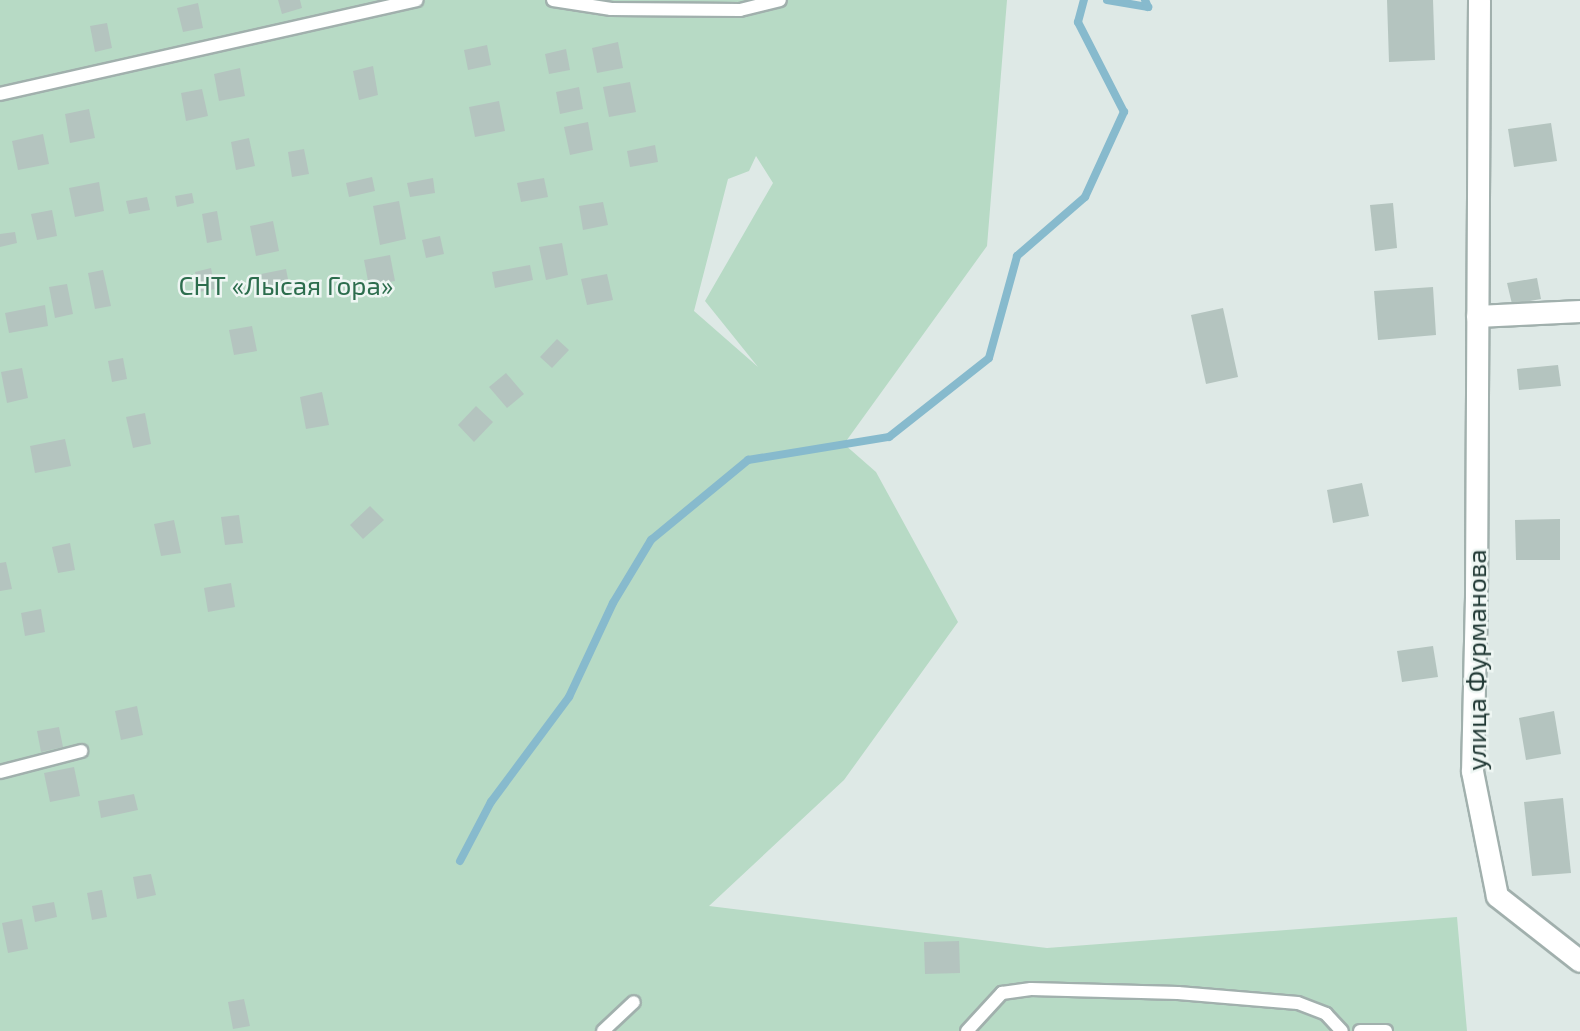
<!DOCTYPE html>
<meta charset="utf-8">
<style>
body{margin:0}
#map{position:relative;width:1580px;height:1031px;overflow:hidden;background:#dee9e6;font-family:"Exo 2",sans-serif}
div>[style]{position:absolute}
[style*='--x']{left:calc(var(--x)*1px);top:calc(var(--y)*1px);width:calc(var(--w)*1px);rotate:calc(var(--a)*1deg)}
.green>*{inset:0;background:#b7dac5}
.stream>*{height:8px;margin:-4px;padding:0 4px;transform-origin:4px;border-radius:4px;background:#87bacd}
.building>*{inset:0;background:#b4c4bf}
.roads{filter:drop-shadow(2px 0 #a1b0ad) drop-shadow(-2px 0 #a1b0ad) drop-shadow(0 2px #a1b0ad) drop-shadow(0 -2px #a1b0ad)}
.service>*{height:12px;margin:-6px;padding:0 6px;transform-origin:6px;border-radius:6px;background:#fff}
.minor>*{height:21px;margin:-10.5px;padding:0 10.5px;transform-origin:10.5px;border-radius:10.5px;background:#fff}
span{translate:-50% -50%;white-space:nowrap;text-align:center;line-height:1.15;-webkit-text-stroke:5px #eef6f3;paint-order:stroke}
.park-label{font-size:26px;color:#2c6d4d}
.street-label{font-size:26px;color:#203834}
</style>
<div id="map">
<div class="green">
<i style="clip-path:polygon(evenodd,0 0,1007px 0,987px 246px,844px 444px,876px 472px,958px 622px,844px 780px,709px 906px,1047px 948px,1457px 917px,1467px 1031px,0 1031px,0 0,756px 156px,773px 183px,705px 301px,758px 367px,694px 311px,728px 179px,749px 171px,756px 156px)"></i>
</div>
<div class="stream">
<i style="--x:1107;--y:0;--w:42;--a:9.7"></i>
<i style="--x:1148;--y:7;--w:8;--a:-113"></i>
<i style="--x:460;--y:861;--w:67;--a:-62.3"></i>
<i style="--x:491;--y:802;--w:131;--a:-53.4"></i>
<i style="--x:569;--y:697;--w:104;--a:-64.9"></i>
<i style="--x:613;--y:603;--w:74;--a:-58.9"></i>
<i style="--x:651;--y:540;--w:126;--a:-39.5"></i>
<i style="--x:748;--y:460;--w:143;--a:-9.3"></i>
<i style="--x:889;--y:437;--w:127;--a:-38.3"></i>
<i style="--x:989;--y:358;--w:106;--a:-74.6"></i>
<i style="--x:1017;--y:256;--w:90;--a:-40.9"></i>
<i style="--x:1085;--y:197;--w:94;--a:-65.4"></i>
<i style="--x:1124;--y:112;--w:101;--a:-117.1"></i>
<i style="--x:1078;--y:22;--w:23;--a:-75"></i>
</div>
<div class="building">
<i style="clip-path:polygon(278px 0,300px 0,302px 8px,282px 14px)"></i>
<i style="clip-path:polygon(1387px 0,1433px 0,1435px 60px,1389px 62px)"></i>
<i style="clip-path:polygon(198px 3px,203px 28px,183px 32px,177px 8px)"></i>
<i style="clip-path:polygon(107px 23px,112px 48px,95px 52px,90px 26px)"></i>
<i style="clip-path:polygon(618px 42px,623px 68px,597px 73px,592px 48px)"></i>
<i style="clip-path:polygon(487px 45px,491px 65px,468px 70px,464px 50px)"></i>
<i style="clip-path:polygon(566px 49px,570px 70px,549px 74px,545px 54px)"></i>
<i style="clip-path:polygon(373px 66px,378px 95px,359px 100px,353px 71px)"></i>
<i style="clip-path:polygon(240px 68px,245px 96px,219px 101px,214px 74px)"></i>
<i style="clip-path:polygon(630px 82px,636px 112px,609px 117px,603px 87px)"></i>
<i style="clip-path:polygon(579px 87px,583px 109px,560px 114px,556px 92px)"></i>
<i style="clip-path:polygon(202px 89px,208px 116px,186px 121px,181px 93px)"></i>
<i style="clip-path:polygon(499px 101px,505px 131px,475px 137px,469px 107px)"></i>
<i style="clip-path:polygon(89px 109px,95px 138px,70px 143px,65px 114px)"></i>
<i style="clip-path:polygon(588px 122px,593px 150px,570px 155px,564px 127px)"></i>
<i style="clip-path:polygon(1551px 123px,1557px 161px,1514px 167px,1508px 129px)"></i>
<i style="clip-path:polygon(43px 134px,49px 164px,18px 170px,12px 141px)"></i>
<i style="clip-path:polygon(249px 138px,255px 166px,236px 170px,231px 142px)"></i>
<i style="clip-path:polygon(655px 145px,658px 162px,630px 167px,627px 151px)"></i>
<i style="clip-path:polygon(304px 149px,309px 174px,292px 177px,288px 152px)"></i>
<i style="clip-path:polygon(372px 177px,375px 191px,349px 197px,346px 183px)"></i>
<i style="clip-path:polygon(433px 178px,435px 193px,410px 197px,407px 183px)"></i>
<i style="clip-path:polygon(544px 178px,548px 197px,521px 202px,517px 183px)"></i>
<i style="clip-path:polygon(99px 182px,104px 211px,75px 217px,69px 188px)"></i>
<i style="clip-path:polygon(192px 193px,194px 203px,177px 207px,175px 196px)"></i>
<i style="clip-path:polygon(147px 197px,150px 210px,129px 214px,126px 201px)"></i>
<i style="clip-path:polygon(399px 201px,406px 239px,380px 245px,373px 206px)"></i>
<i style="clip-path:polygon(603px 202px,608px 225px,583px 230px,579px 206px)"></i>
<i style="clip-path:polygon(1393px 203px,1397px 248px,1375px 251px,1370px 205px)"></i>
<i style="clip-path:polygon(52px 210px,57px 236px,37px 240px,31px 214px)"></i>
<i style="clip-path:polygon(217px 211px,222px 240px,207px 243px,202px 214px)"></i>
<i style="clip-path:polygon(273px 221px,279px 251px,256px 256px,250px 226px)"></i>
<i style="clip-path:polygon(15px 232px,17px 243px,0 247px,0 234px)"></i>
<i style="clip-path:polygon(440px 236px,444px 254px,426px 258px,422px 240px)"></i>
<i style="clip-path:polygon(562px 243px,568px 275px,546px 280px,539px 247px)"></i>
<i style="clip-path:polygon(390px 255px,395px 281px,369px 286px,364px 260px)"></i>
<i style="clip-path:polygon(530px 265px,533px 280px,495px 288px,492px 272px)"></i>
<i style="clip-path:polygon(211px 268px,215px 289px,199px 292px,195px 272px)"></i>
<i style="clip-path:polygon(286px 269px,290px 289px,266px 294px,261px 274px)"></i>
<i style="clip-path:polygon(103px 270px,111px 306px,95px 309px,88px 273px)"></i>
<i style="clip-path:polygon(607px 274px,613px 300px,587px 305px,581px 279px)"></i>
<i style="clip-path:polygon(1537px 278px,1541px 299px,1512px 304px,1507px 283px)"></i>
<i style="clip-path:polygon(67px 284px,73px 314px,55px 318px,49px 287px)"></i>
<i style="clip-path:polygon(1433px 287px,1436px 335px,1378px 340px,1374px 291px)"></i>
<i style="clip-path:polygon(45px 305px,48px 326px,9px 333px,5px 313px)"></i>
<i style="clip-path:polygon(1223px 308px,1238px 377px,1206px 384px,1191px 315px)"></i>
<i style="clip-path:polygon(252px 326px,257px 351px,234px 355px,229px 330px)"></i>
<i style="clip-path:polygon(557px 339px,569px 350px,552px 368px,540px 357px)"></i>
<i style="clip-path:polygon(123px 358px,127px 379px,112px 382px,108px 361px)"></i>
<i style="clip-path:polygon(1558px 365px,1561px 386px,1519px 390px,1517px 369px)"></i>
<i style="clip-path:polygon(22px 368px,28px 398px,7px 403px,1px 372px)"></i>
<i style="clip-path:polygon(506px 373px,524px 394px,507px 408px,489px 387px)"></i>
<i style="clip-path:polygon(322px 392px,329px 425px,306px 429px,300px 397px)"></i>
<i style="clip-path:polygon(476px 406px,493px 422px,474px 442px,458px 425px)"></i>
<i style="clip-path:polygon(145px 413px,151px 444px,133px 448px,126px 417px)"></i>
<i style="clip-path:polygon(65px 439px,71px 466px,35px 473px,30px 446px)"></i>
<i style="clip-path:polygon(1362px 483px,1369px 516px,1333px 523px,1327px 490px)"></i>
<i style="clip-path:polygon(370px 506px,384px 520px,363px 539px,350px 525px)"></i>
<i style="clip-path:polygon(239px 515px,243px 543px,225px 545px,221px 517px)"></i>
<i style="clip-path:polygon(1560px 519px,1560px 560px,1516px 560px,1515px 520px)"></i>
<i style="clip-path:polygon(174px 520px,181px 553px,161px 556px,154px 524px)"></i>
<i style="clip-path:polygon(70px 543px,75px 570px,58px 573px,52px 547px)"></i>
<i style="clip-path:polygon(6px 562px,12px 589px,0 591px,0 563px)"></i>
<i style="clip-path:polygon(231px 583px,235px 607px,208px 612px,204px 588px)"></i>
<i style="clip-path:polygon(41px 609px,45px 632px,25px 636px,21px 613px)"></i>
<i style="clip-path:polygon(1433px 646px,1438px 677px,1402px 682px,1397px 651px)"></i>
<i style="clip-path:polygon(137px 706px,143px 735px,121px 740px,115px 711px)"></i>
<i style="clip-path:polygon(1554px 711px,1561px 754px,1526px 760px,1519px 718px)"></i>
<i style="clip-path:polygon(59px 727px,63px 747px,41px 752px,37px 731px)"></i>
<i style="clip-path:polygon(74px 767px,80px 796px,50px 802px,44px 773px)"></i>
<i style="clip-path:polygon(134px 794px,138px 810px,101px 818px,98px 801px)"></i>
<i style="clip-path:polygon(1563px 798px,1571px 873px,1532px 876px,1524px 802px)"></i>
<i style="clip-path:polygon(151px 874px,156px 895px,137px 899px,133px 877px)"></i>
<i style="clip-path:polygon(102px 890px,107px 917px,92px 920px,87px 893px)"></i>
<i style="clip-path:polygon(54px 902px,57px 917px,35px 922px,32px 906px)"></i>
<i style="clip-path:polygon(22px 919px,28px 949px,8px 953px,2px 923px)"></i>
<i style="clip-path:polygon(959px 941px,960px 973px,925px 974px,924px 942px)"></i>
<i style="clip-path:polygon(244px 999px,250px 1026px,233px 1029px,228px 1002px)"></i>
</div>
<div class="roads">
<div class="service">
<i style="--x:553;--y:0;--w:59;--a:8.8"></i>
<i style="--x:611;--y:9;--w:129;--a:0.4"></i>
<i style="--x:740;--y:10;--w:41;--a:-14"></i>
<i style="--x:0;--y:94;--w:427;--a:-12.7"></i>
<i style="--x:0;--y:772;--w:84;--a:-14.5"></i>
<i style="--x:603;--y:1031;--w:42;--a:-43.1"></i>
<i style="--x:967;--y:1031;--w:52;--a:-47.4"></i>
<i style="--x:1002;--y:993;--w:29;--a:-8"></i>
<i style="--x:1031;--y:989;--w:147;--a:1.6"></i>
<i style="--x:1178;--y:993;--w:120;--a:4.8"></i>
<i style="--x:1298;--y:1003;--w:30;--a:21"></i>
<i style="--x:1326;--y:1014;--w:23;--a:47"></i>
<i style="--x:1360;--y:1031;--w:26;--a:0"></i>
</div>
<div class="minor">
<i style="--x:1479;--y:0;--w:597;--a:90.29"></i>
<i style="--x:1476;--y:597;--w:174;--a:91.3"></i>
<i style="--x:1472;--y:771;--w:127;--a:78.7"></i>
<i style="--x:1497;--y:896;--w:105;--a:38.1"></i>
<i style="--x:1477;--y:316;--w:103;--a:-2.8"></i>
</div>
</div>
<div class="park-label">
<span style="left:286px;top:285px">СНТ «Лысая Гора»</span>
</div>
<div class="street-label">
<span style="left:1476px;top:660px;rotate:-90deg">улица Фурманова</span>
</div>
</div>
